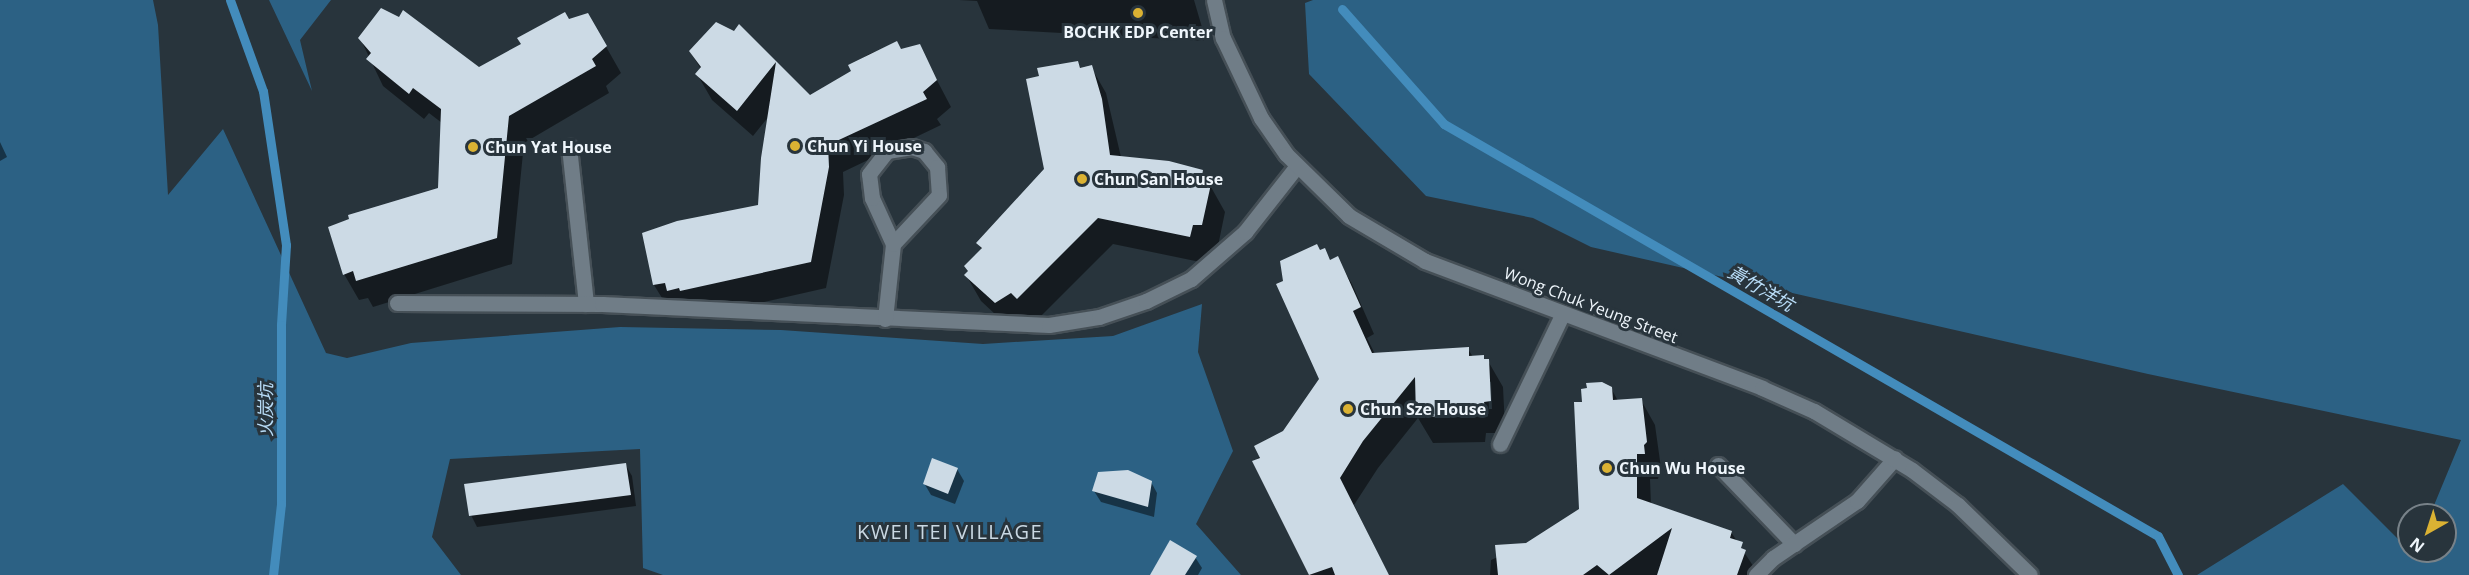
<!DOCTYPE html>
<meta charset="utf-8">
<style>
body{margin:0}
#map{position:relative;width:2469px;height:575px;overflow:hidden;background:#28343c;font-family:"Open Sans","Noto Sans TC",sans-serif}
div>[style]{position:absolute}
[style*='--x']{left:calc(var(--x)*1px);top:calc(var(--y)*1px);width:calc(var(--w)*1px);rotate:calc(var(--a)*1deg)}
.green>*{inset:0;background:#2c6184}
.shadow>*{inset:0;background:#0007}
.stream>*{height:9px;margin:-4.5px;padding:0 4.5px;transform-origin:4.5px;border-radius:4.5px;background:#438cbc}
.building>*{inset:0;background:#ccdae5}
.roads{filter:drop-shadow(2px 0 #465057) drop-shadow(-2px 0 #465057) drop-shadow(0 2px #465057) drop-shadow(0 -2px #465057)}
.lane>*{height:15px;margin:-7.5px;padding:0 7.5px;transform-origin:7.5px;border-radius:7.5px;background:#707d87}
.street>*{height:15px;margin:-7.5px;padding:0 7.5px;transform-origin:7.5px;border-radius:7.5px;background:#707d87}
.dots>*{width:16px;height:16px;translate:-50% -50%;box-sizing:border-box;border:3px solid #28343c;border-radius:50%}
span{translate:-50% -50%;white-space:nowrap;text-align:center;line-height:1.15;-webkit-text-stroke:6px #28343c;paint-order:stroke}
.poi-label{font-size:16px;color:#eff6fc;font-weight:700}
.left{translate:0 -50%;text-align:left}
.street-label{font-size:16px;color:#eff6fc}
.water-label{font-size:18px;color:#b8dcf7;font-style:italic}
.quarter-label{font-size:20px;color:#c9d8e3;letter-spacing:1.5px}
.north{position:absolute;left:2397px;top:503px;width:60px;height:60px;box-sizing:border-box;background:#28343c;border:2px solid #788289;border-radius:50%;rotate:219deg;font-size:16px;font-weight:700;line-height:24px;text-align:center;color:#eff6fc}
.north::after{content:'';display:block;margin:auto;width:21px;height:27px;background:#dbb233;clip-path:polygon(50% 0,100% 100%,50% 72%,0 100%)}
</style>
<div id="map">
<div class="green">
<i style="clip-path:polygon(0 0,153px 0,158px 25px,168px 195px,223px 129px,326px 353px,347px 358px,411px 343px,620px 327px,781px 330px,983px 344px,1113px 336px,1202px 304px,1198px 352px,1233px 451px,1196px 524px,1241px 575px,663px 575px,643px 568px,640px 449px,450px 459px,432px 537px,461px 575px,0 575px)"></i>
<i style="clip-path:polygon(269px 0,331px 0,300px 40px,312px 91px)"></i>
<i style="clip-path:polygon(1313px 0,2469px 0,2469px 575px,2197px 575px,2343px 484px,2413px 554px,2445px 551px,2445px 515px,2430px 515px,2461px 440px,2148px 374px,1591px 247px,1533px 218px,1426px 196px,1309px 74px,1305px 3px)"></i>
</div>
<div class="shadow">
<i style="clip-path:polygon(959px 0,1194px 0,1206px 41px,989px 29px,977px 1px)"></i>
<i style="clip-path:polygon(588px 15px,621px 73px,606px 86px,609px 93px,524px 143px,512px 264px,373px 307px,368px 298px,359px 300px,344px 274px,439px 189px,442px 123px,429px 113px,424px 119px,383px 86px,360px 38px,479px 68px)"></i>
<i style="clip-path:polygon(739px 27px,810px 97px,853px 72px,850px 66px,869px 54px,897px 43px,901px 51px,919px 46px,951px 107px,937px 119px,941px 125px,843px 172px,844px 195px,826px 288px,697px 317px,683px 317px,679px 309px,670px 311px,654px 285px,759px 206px,769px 116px,753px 136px,712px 100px,697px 74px,701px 69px,690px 52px,735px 33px)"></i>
<i style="clip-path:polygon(1077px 62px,1081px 69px,1091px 67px,1106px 93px,1121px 157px,1202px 171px,1225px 212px,1217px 251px,1208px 251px,1205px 263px,1113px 244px,1033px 324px,1011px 329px,981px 301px,966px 275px,982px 250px,978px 243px,1046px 170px)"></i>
<i style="clip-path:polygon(0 142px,7px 157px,0 161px)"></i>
<i style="clip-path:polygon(evenodd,1324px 250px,1331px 261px,1337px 258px,1352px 284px,1374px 334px,1367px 338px,1375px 354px,1468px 349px,1473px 357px,1488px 361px,1503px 387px,1505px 427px,1498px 428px,1499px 433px,1486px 433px,1485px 442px,1433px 443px,1418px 418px,1378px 468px,1354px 505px,1388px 575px,1310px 575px,1254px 462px,1284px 432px,1320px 379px,1285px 282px,1324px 250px,1488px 382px,1491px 382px,1492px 409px,1489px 409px,1488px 382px)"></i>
<i style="clip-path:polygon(1611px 388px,1618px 401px,1641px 400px,1655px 425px,1661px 468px,1658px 479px,1650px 479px,1651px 504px,1731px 532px,1759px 575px,1490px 575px,1491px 560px,1527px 544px,1580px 510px,1583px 403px)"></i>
<i style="clip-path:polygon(625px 464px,632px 476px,636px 506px,477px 527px,471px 515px)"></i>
<i style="clip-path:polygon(957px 469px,964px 481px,955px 504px,931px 495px,924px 483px)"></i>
<i style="clip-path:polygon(1151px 482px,1157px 493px,1154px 517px,1101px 502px,1094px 491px)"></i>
<i style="clip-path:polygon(1195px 557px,1202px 568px,1198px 575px,1156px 575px)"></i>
</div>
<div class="stream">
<i style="--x:230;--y:0;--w:97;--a:70.1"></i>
<i style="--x:263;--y:91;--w:156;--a:81.5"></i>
<i style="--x:286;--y:245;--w:80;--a:93.6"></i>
<i style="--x:281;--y:325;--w:179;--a:90"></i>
<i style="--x:281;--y:504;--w:71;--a:96.4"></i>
<i style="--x:1342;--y:9;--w:154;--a:48.4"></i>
<i style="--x:1444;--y:124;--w:824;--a:29.99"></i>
<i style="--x:2158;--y:536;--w:44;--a:62.9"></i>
</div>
<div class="building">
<i style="clip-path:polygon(381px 8px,399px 17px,403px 10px,479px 67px,521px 44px,517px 38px,565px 12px,569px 19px,588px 13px,607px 46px,592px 59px,596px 66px,509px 116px,497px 238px,356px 281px,353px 271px,343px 275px,328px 227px,349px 219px,348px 215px,438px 188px,441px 109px,413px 88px,409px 94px,366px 59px,371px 53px,358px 38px)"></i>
<i style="clip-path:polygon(716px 22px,734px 31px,739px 24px,810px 95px,851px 71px,848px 65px,897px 41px,901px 49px,920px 44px,937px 80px,923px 92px,927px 99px,828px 145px,829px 167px,811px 262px,680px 291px,679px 288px,667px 291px,665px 283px,653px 285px,642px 233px,677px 221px,758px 205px,761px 158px,776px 62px,737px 111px,695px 74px,701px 67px,689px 51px)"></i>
<i style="clip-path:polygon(1078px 61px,1080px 68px,1092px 65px,1102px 99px,1110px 155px,1169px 161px,1203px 170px,1201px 183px,1211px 184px,1202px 225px,1193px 225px,1190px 237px,1098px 218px,1017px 299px,1011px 293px,995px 303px,964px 275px,968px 271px,964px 266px,982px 248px,976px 243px,1044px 169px,1026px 79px,1039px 76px,1037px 68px)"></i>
<i style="clip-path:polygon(1317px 244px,1320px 250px,1325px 248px,1330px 260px,1338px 256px,1361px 307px,1353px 311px,1372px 353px,1469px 347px,1469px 356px,1484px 355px,1484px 359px,1489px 359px,1491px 401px,1484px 402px,1485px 407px,1472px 407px,1471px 416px,1416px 417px,1415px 377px,1363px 441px,1340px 478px,1389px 575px,1335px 575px,1332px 567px,1309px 575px,1252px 461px,1260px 458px,1254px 446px,1283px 431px,1319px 379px,1276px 284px,1283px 281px,1280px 261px)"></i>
<i style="clip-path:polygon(1602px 382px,1612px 387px,1613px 400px,1642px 398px,1647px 442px,1644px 445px,1645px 454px,1637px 454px,1637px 498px,1732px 531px,1730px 538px,1743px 542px,1741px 548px,1746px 550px,1737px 575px,1657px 575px,1672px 528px,1609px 575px,1597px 565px,1583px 575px,1498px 575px,1495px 545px,1526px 543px,1579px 509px,1574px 402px,1582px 402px,1581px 389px,1587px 388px,1586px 383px)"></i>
<i style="clip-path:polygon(932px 458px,958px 468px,948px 494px,923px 484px)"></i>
<i style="clip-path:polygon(626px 463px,631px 495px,469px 516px,464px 484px)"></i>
<i style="clip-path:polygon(1128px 470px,1152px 481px,1148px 507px,1092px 491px,1098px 472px)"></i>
<i style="clip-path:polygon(1170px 540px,1197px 556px,1185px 575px,1150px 575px)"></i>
</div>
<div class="roads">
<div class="lane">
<i style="--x:569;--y:147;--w:158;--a:83.8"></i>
<i style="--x:397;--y:303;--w:205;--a:0.3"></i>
<i style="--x:602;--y:304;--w:447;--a:2.7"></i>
<i style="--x:1049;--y:325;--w:51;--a:-9.1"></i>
<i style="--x:1099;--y:317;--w:50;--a:-18.8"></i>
<i style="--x:1146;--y:301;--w:50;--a:-26.1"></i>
<i style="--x:1191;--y:279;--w:72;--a:-41"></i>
<i style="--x:1245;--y:232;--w:84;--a:-51.8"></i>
<i style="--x:885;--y:319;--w:75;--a:-83.9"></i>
<i style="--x:893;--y:244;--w:51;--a:-114.5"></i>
<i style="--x:872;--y:198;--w:24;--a:-97"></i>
<i style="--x:869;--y:174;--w:29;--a:-52"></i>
<i style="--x:887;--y:151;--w:25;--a:-9"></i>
<i style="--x:912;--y:147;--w:13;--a:18"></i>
<i style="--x:924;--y:151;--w:21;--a:51"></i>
<i style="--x:937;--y:167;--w:28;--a:86"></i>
<i style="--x:939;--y:195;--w:67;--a:133.2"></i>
<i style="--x:1500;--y:444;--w:145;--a:-64.3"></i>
<i style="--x:1718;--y:465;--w:110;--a:46.1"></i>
<i style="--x:1756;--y:575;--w:24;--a:-45"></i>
<i style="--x:1773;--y:558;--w:102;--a:-34.2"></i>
<i style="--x:1857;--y:501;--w:57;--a:-48.5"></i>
</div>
<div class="street">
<i style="--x:1214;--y:0;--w:39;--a:77"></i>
<i style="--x:1223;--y:38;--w:89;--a:64.6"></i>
<i style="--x:1261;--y:118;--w:44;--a:55.2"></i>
<i style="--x:1286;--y:154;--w:88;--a:44.5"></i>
<i style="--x:1349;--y:216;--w:88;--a:30.6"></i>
<i style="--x:1425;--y:261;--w:360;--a:20.6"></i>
<i style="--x:1762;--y:388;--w:57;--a:23.9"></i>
<i style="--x:1814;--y:411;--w:114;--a:31"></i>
<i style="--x:1912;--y:470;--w:58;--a:37.3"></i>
<i style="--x:1958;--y:505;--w:100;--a:44.2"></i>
</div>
</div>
<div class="dots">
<i style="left:1138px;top:13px;background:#dbb233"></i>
<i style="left:795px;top:146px;background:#dbb233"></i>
<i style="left:473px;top:147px;background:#dbb233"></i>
<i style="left:1082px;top:179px;background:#dbb233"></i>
<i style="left:1348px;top:409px;background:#dbb233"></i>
<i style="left:1607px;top:468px;background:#dbb233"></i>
</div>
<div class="poi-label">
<span style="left:1138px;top:32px">BOCHK EDP Center</span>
<span class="left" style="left:807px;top:146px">Chun Yi House</span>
<span class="left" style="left:485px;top:147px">Chun Yat House</span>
<span class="left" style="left:1094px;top:179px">Chun San House</span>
<span class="left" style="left:1360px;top:409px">Chun Sze House</span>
<span class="left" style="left:1619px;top:468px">Chun Wu House</span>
</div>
<div class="street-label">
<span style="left:1591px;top:305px;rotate:21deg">Wong Chuk Yeung Street</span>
</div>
<div class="water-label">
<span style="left:1761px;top:288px;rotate:30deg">黃竹洋坑</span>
<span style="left:265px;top:410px;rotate:-90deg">火炭坑</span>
</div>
<div class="quarter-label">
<span style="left:950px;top:531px">KWEI TEI VILLAGE</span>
</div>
<div class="north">N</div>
</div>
